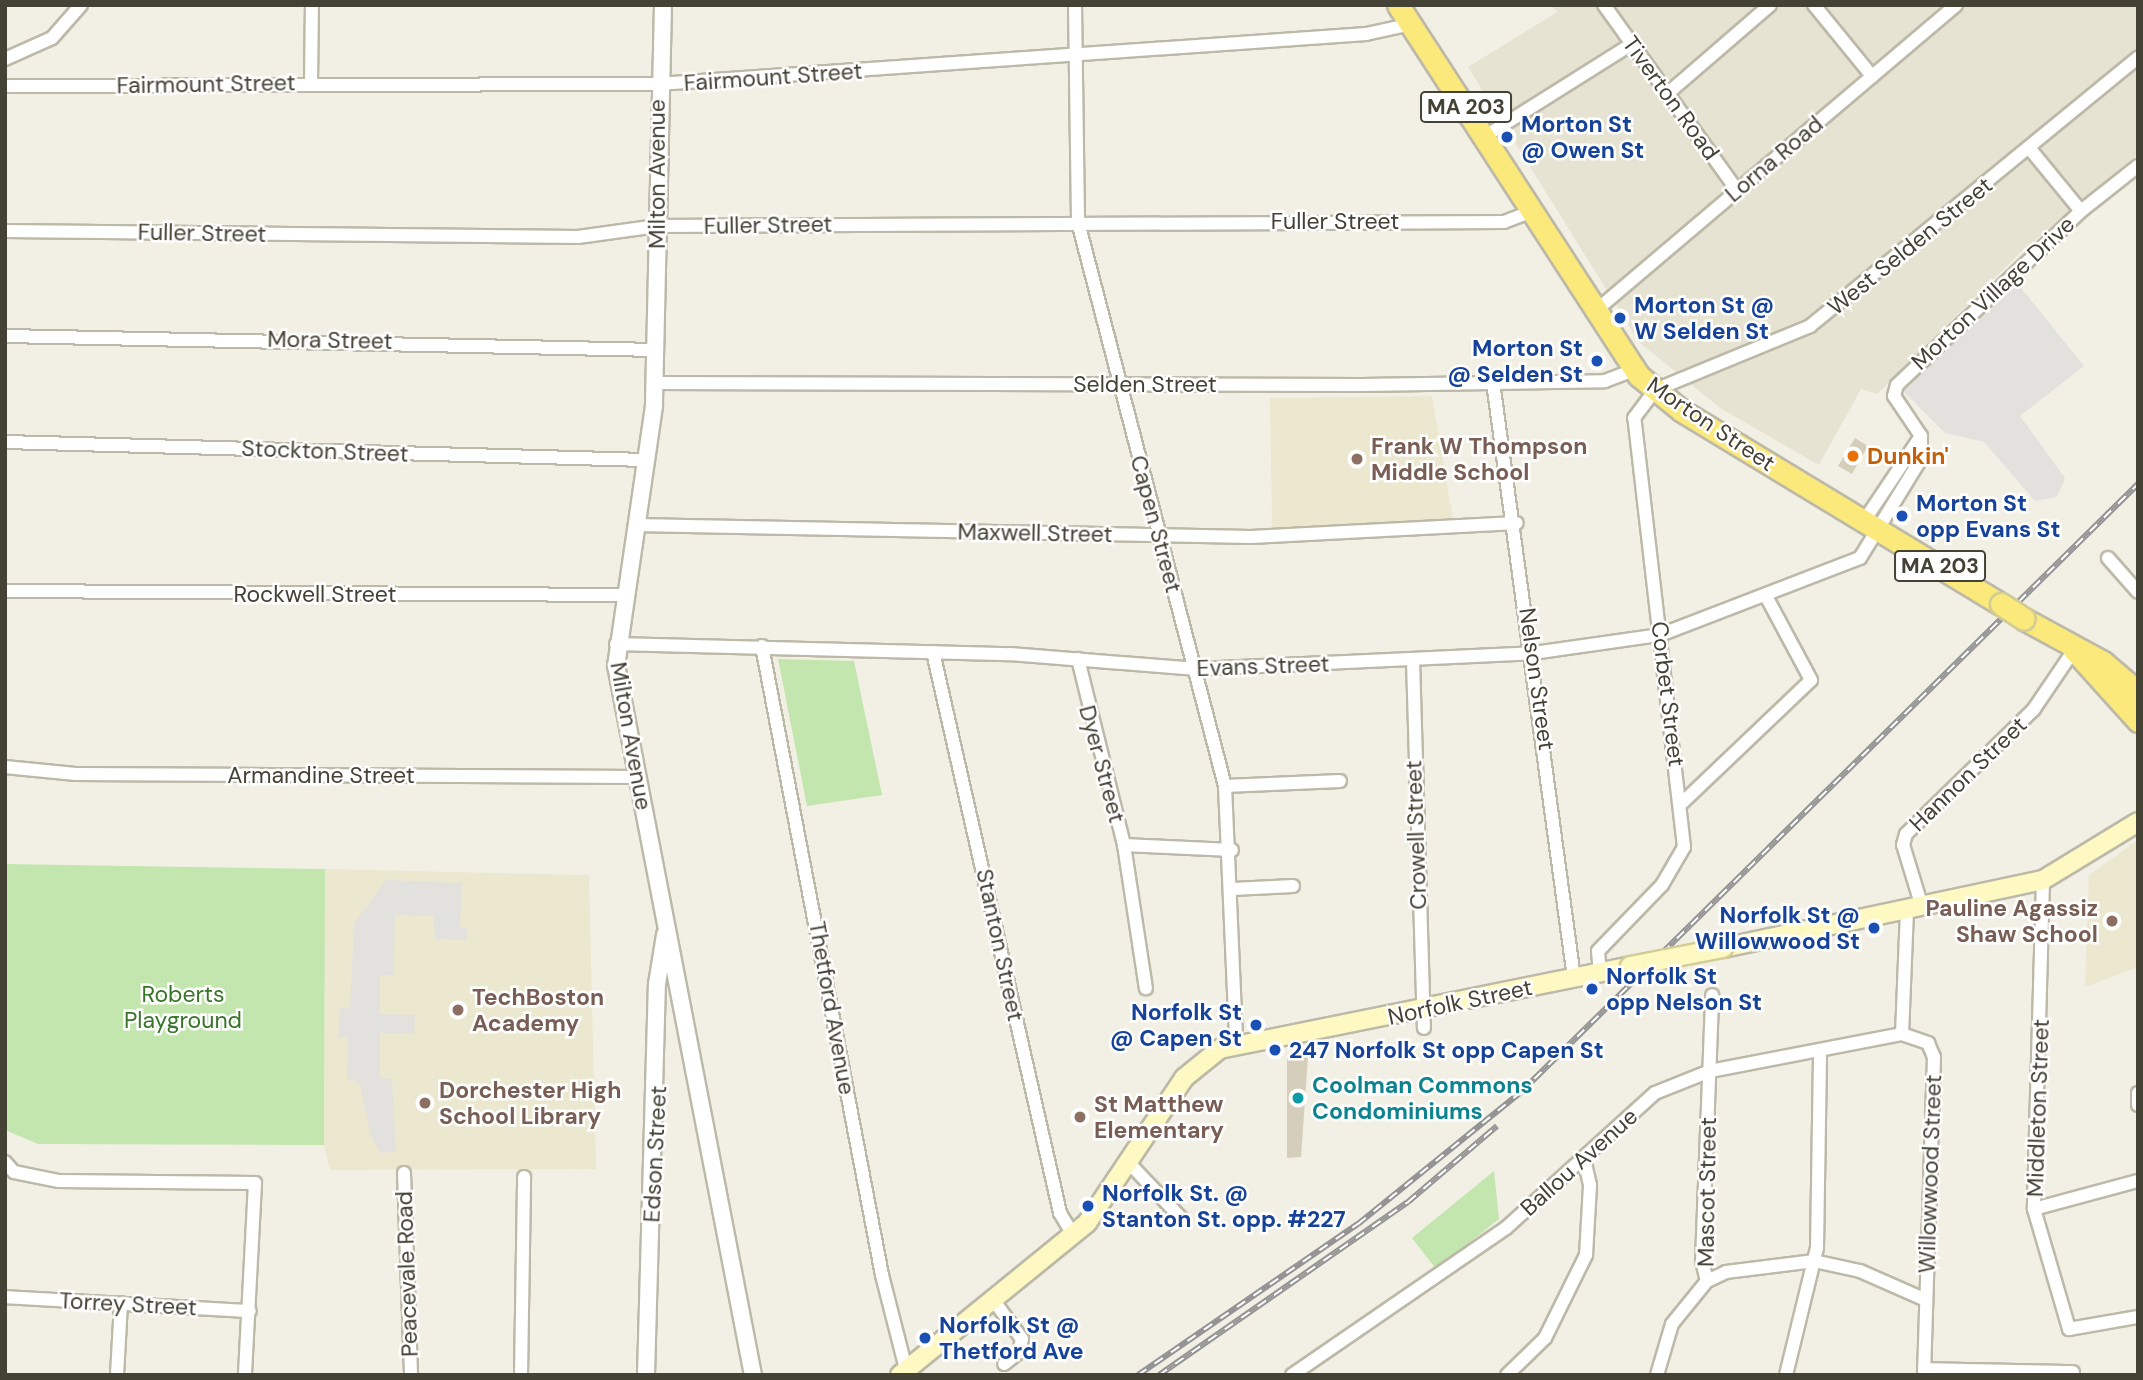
<!DOCTYPE html>
<style>
body{margin:0}
#map{position:relative;width:2143px;height:1380px;overflow:hidden;background:#f2f0e5;font-family:"DM Sans",sans-serif}
div>[style]{position:absolute}
[style*='--x']{left:calc(var(--x)*1px);top:calc(var(--y)*1px);width:calc(var(--w)*1px);rotate:calc(var(--a)*1deg)}
.residential>*{inset:0;background:#e6e3d3}
.education>*{inset:0;background:#ebe8cf}
.green>*{inset:0;background:#c3e6ae}
.parking>*{inset:0;background:#e3e1dd}
.building>*{inset:0;background:#d4ceba}
.roads{filter:drop-shadow(2px 0 #bdb9a8) drop-shadow(-2px 0 #bdb9a8) drop-shadow(0 2px #bdb9a8) drop-shadow(0 -2px #bdb9a8)}
.minor>*{height:12px;margin:-6px;padding:0 6px;transform-origin:6px;border-radius:6px;background:#fff}
.tertiary>*{height:16px;margin:-8px;padding:0 8px;transform-origin:8px;border-radius:8px;background:#fff}
.secondary>*{height:18px;margin:-9px;padding:0 9px;transform-origin:9px;border-radius:9px;background:#fef9c3}
.trunk>*{height:21px;margin:-10.5px;padding:0 10.5px;transform-origin:10.5px;border-radius:10.5px;background:#fce97c}
.rail>*{height:6px;margin-top:-3px;transform-origin:0;background:repeating-linear-gradient(90deg,#fff 0 10px,#949494 0 20px);box-sizing:border-box;border-block:2px solid #949494}
.bridges{filter:drop-shadow(2px 0 #d2cc95) drop-shadow(-2px 0 #d2cc95) drop-shadow(0 2px #d2cc95) drop-shadow(0 -2px #d2cc95)}
.secondary-bridge>*{height:18px;margin:-9px;padding:0 9px;transform-origin:9px;border-radius:9px;background:#fef9c3}
.trunk-bridge>*{height:21px;margin:-10.5px;padding:0 10.5px;transform-origin:10.5px;border-radius:10.5px;background:#fce97c}
.dots>*{width:19px;height:19px;translate:-50% -50%;box-sizing:border-box;border:4px solid #fff;border-radius:50%}
span{translate:-50% -50%;white-space:nowrap;text-align:center;line-height:1.15;-webkit-text-stroke:5px #fff;paint-order:stroke}
.shield-label span{padding:2px 5px;background:#fff;border:2px solid;border-radius:5px;-webkit-text-stroke-width:0}
.shield-label{font-size:21px;color:#444135;font-weight:700}
.street-label{font-size:23px;color:#444135}
.transit-label{font-size:23px;color:#164399;font-weight:700}
.left{translate:0 -50%;text-align:left}
.right{translate:-100% -50%;text-align:right}
.education-label{font-size:23px;color:#785e54;font-weight:700}
.food-label{font-size:23px;color:#c56008;font-weight:700}
.park-label{font-size:23px;color:#397529}
.culture-label{font-size:23px;color:#0d838f;font-weight:700}
.frame{position:absolute;inset:0;border:7px solid #444135;pointer-events:none}
</style>
<div id="map">
<div class="residential">
<i style="clip-path:polygon(1551px 5px,2138px 5px,2138px 154px,2023px 250px,1877px 394px,1861px 389px,1819px 465px,1720px 408px,1639px 342px,1468px 67px,1557px 12px)"></i>
</div>
<div class="education">
<i style="clip-path:polygon(1432px 396px,1453px 519px,1272px 528px,1270px 398px)"></i>
<i style="clip-path:polygon(2138px 840px,2138px 967px,2085px 987px,2089px 875px)"></i>
<i style="clip-path:polygon(325px 869px,589px 875px,596px 1169px,330px 1170px,324px 1145px)"></i>
</div>
<div class="green">
<i style="clip-path:polygon(778px 659px,854px 661px,882px 795px,807px 806px)"></i>
<i style="clip-path:polygon(5px 864px,325px 869px,324px 1145px,38px 1144px,5px 1130px)"></i>
<i style="clip-path:polygon(1494px 1171px,1499px 1219px,1436px 1269px,1412px 1238px)"></i>
</div>
<div class="parking">
<i style="clip-path:polygon(2018px 284px,2084px 366px,2020px 416px,2065px 478px,2057px 497px,2035px 501px,1984px 442px,1945px 433px,1902px 390px)"></i>
<i style="clip-path:polygon(386px 880px,462px 883px,460px 926px,467px 928px,467px 940px,435px 939px,433px 916px,395px 915px,393px 975px,380px 975px,380px 1014px,415px 1015px,414px 1034px,380px 1033px,380px 1078px,392px 1079px,396px 1152px,381px 1153px,371px 1136px,359px 1082px,347px 1078px,348px 1038px,338px 1037px,340px 1007px,350px 1008px,354px 924px)"></i>
</div>
<div class="building">
<i style="clip-path:polygon(1855px 438px,1868px 446px,1852px 474px,1838px 466px)"></i>
<i style="clip-path:polygon(1308px 1057px,1301px 1157px,1287px 1158px,1287px 1058px)"></i>
</div>
<div class="roads">
<div class="minor">
<i style="--x:1075;--y:5;--w:217;--a:89.2"></i>
<i style="--x:1078;--y:222;--w:583;--a:75.39"></i>
<i style="--x:1225;--y:786;--w:257;--a:87.5"></i>
<i style="--x:1604;--y:5;--w:228;--a:54.3"></i>
<i style="--x:1814;--y:5;--w:92;--a:50.8"></i>
<i style="--x:5;--y:59;--w:51;--a:-24.1"></i>
<i style="--x:52;--y:38;--w:44;--a:-48.7"></i>
<i style="--x:311;--y:82;--w:77;--a:-89.3"></i>
<i style="--x:5;--y:86;--w:653;--a:-0.18"></i>
<i style="--x:658;--y:84;--w:710;--a:-4.04"></i>
<i style="--x:1366;--y:34;--w:47;--a:-12.3"></i>
<i style="--x:1667;--y:94;--w:136;--a:-40.8"></i>
<i style="--x:1484;--y:137;--w:176;--a:-32.2"></i>
<i style="--x:2030;--y:149;--w:80;--a:50.6"></i>
<i style="--x:5;--y:231;--w:573;--a:0.6"></i>
<i style="--x:578;--y:237;--w:80;--a:-7.9"></i>
<i style="--x:657;--y:226;--w:847;--a:-0.27"></i>
<i style="--x:1504;--y:222;--w:28;--a:-21"></i>
<i style="--x:1593;--y:313;--w:476;--a:-40.3"></i>
<i style="--x:5;--y:336;--w:650;--a:1.23"></i>
<i style="--x:1493;--y:382;--w:601;--a:82.26"></i>
<i style="--x:655;--y:383;--w:707;--a:0.16"></i>
<i style="--x:1362;--y:385;--w:243;--a:-0.9"></i>
<i style="--x:1605;--y:381;--w:30;--a:-21"></i>
<i style="--x:5;--y:442;--w:641;--a:1.61"></i>
<i style="--x:1864;--y:521;--w:102;--a:-56.2"></i>
<i style="--x:635;--y:525;--w:616;--a:1.12"></i>
<i style="--x:1251;--y:537;--w:266;--a:-3"></i>
<i style="--x:2108;--y:558;--w:45;--a:48.6"></i>
<i style="--x:5;--y:591;--w:619;--a:0.37"></i>
<i style="--x:616;--y:644;--w:394;--a:1.5"></i>
<i style="--x:1010;--y:654;--w:188;--a:4.6"></i>
<i style="--x:1197;--y:669;--w:336;--a:-2.7"></i>
<i style="--x:1533;--y:653;--w:128;--a:-8.1"></i>
<i style="--x:1660;--y:635;--w:214;--a:-21.1"></i>
<i style="--x:1860;--y:558;--w:116;--a:-58.4"></i>
<i style="--x:1921;--y:459;--w:23;--a:-90"></i>
<i style="--x:1921;--y:436;--w:48;--a:-124"></i>
<i style="--x:1894;--y:396;--w:11;--a:-75"></i>
<i style="--x:1897;--y:385;--w:253;--a:-43.4"></i>
<i style="--x:2081;--y:211;--w:73;--a:-38.3"></i>
<i style="--x:762;--y:646;--w:640;--a:79.2"></i>
<i style="--x:882;--y:1275;--w:97;--a:75.7"></i>
<i style="--x:933;--y:652;--w:575;--a:77.24"></i>
<i style="--x:1060;--y:1213;--w:27;--a:59"></i>
<i style="--x:1078;--y:659;--w:192;--a:76.1"></i>
<i style="--x:1124;--y:845;--w:108;--a:2.7"></i>
<i style="--x:1413;--y:660;--w:368;--a:88.3"></i>
<i style="--x:5;--y:767;--w:71;--a:5.6"></i>
<i style="--x:76;--y:774;--w:561;--a:0.31"></i>
<i style="--x:1225;--y:786;--w:115;--a:-2.5"></i>
<i style="--x:1682;--y:803;--w:178;--a:-43.6"></i>
<i style="--x:1811;--y:680;--w:95;--a:-118.2"></i>
<i style="--x:1124;--y:845;--w:145;--a:81.3"></i>
<i style="--x:2043;--y:880;--w:329;--a:91.6"></i>
<i style="--x:2034;--y:1209;--w:125;--a:73.7"></i>
<i style="--x:2069;--y:1329;--w:70;--a:-9.9"></i>
<i style="--x:1233;--y:889;--w:60;--a:-2.9"></i>
<i style="--x:1922;--y:907;--w:65;--a:-107"></i>
<i style="--x:1903;--y:845;--w:11;--a:-75"></i>
<i style="--x:1906;--y:834;--w:179;--a:-44.3"></i>
<i style="--x:2034;--y:709;--w:71;--a:-55.9"></i>
<i style="--x:1907;--y:910;--w:124;--a:92.3"></i>
<i style="--x:1902;--y:1034;--w:28;--a:19"></i>
<i style="--x:1928;--y:1043;--w:15;--a:67"></i>
<i style="--x:1934;--y:1057;--w:318;--a:91.8"></i>
<i style="--x:1600;--y:974;--w:23;--a:-95"></i>
<i style="--x:1598;--y:951;--w:92;--a:-45.9"></i>
<i style="--x:1662;--y:885;--w:44;--a:-59.9"></i>
<i style="--x:1684;--y:847;--w:432;--a:-96.6"></i>
<i style="--x:1634;--y:418;--w:35;--a:-53"></i>
<i style="--x:1655;--y:390;--w:168;--a:-22.4"></i>
<i style="--x:1810;--y:326;--w:424;--a:-39.3"></i>
<i style="--x:2138;--y:1093;--w:12;--a:90"></i>
<i style="--x:5;--y:1162;--w:13;--a:48"></i>
<i style="--x:14;--y:1172;--w:46;--a:11.3"></i>
<i style="--x:59;--y:1181;--w:196;--a:0.6"></i>
<i style="--x:255;--y:1183;--w:192;--a:93"></i>
<i style="--x:1131;--y:1165;--w:74;--a:46.6"></i>
<i style="--x:404;--y:1173;--w:202;--a:88"></i>
<i style="--x:2034;--y:1209;--w:108;--a:-15.1"></i>
<i style="--x:1707;--y:1281;--w:21;--a:-25"></i>
<i style="--x:1726;--y:1272;--w:89;--a:-7.1"></i>
<i style="--x:1814;--y:1261;--w:47;--a:12.3"></i>
<i style="--x:1860;--y:1271;--w:72;--a:23.7"></i>
<i style="--x:5;--y:1297;--w:245;--a:3.3"></i>
<i style="--x:994;--y:1301;--w:47;--a:53.6"></i>
<i style="--x:1022;--y:1339;--w:13;--a:103"></i>
<i style="--x:1019;--y:1352;--w:19;--a:141"></i>
<i style="--x:1924;--y:1369;--w:149;--a:1.2"></i>
<i style="--x:117;--y:1375;--w:72;--a:-86.8"></i>
<i style="--x:521;--y:1375;--w:198;--a:-89.1"></i>
<i style="--x:1292;--y:1375;--w:260;--a:-34.5"></i>
<i style="--x:1506;--y:1228;--w:201;--a:-42.2"></i>
<i style="--x:1655;--y:1093;--w:59;--a:-21.8"></i>
<i style="--x:1710;--y:1071;--w:196;--a:-10.9"></i>
<i style="--x:1507;--y:1375;--w:53;--a:-44.2"></i>
<i style="--x:1545;--y:1338;--w:93;--a:-63.7"></i>
<i style="--x:1586;--y:1255;--w:70;--a:-86.7"></i>
<i style="--x:1590;--y:1185;--w:26;--a:-103"></i>
<i style="--x:1657;--y:1375;--w:53;--a:-73.6"></i>
<i style="--x:1672;--y:1324;--w:55;--a:-50.9"></i>
<i style="--x:1707;--y:1281;--w:21;--a:-104"></i>
<i style="--x:1702;--y:1261;--w:266;--a:-87.8"></i>
<i style="--x:1786;--y:1375;--w:131;--a:-76.3"></i>
<i style="--x:1817;--y:1248;--w:198;--a:-89.1"></i>
</div>
<div class="tertiary">
<i style="--x:663;--y:5;--w:401;--a:91.3"></i>
<i style="--x:654;--y:406;--w:262;--a:98.3"></i>
<i style="--x:616;--y:665;--w:723;--a:79.08"></i>
<i style="--x:646;--y:1375;--w:391;--a:-88.4"></i>
<i style="--x:657;--y:984;--w:50;--a:-80.7"></i>
</div>
<div class="secondary">
<i style="--x:1723;--y:948;--w:327;--a:-12"></i>
<i style="--x:2043;--y:880;--w:111;--a:-31.4"></i>
<i style="--x:900;--y:1375;--w:241;--a:-39.1"></i>
<i style="--x:1087;--y:1223;--w:174;--a:-56.2"></i>
<i style="--x:1184;--y:1078;--w:46;--a:-38.9"></i>
<i style="--x:1220;--y:1049;--w:418;--a:-11.4"></i>
</div>
<div class="trunk">
<i style="--x:1398;--y:5;--w:442;--a:57"></i>
<i style="--x:1639;--y:376;--w:55;--a:39.1"></i>
<i style="--x:1682;--y:411;--w:373;--a:31.2"></i>
<i style="--x:2024;--y:619;--w:90;--a:28.6"></i>
<i style="--x:2103;--y:662;--w:46;--a:40.6"></i>
<i style="--x:2074;--y:650;--w:96;--a:48"></i>
</div>
</div>
<div class="rail">
<i style="--x:1138;--y:1375;--w:267;--a:-34.5"></i>
<i style="--x:1358;--y:1224;--w:208;--a:-39"></i>
<i style="--x:1520;--y:1093;--w:868;--a:-44.58"></i>
<i style="--x:1159;--y:1375;--w:303;--a:-34.8"></i>
<i style="--x:1408;--y:1202;--w:117;--a:-40.5"></i>
</div>
<div class="bridges">
<div class="secondary-bridge">
<i style="--x:1630;--y:966;--w:95;--a:-11"></i>
</div>
<div class="trunk-bridge">
<i style="--x:2001;--y:604;--w:27;--a:33"></i>
</div>
</div>
<div class="dots">
<i style="left:1507px;top:137px;background:#1a4fb4"></i>
<i style="left:1620px;top:318px;background:#1a4fb4"></i>
<i style="left:1597px;top:361px;background:#1a4fb4"></i>
<i style="left:1853px;top:456px;background:#e8710a"></i>
<i style="left:1357px;top:459px;background:#8d6e63"></i>
<i style="left:1902px;top:516px;background:#1a4fb4"></i>
<i style="left:2112px;top:921px;background:#8d6e63"></i>
<i style="left:1874px;top:928px;background:#1a4fb4"></i>
<i style="left:1592px;top:989px;background:#1a4fb4"></i>
<i style="left:458px;top:1010px;background:#8d6e63"></i>
<i style="left:1256px;top:1025px;background:#1a4fb4"></i>
<i style="left:1275px;top:1050px;background:#1a4fb4"></i>
<i style="left:1298px;top:1098px;background:#0f9aa8"></i>
<i style="left:425px;top:1103px;background:#8d6e63"></i>
<i style="left:1080px;top:1117px;background:#8d6e63"></i>
<i style="left:1088px;top:1206px;background:#1a4fb4"></i>
<i style="left:925px;top:1338px;background:#1a4fb4"></i>
</div>
<div class="shield-label">
<span style="left:1466px;top:107px">MA 203</span>
<span style="left:1940px;top:566px">MA 203</span>
</div>
<div class="street-label">
<span style="left:773px;top:77px;rotate:-4deg">Fairmount Street</span>
<span style="left:206px;top:84px;rotate:-1deg">Fairmount Street</span>
<span style="left:1671px;top:98px;rotate:54deg">Tiverton Road</span>
<span style="left:1774px;top:159px;rotate:-40deg">Lorna Road</span>
<span style="left:657px;top:174px;rotate:-90deg">Milton Avenue</span>
<span style="left:1335px;top:221px">Fuller Street</span>
<span style="left:768px;top:225px;rotate:-1deg">Fuller Street</span>
<span style="left:202px;top:233px;rotate:1deg">Fuller Street</span>
<span style="left:1910px;top:246px;rotate:-39deg">West Selden Street</span>
<span style="left:1993px;top:293px;rotate:-43deg">Morton Village Drive</span>
<span style="left:330px;top:340px;rotate:1deg">Mora Street</span>
<span style="left:1145px;top:384px">Selden Street</span>
<span style="left:1711px;top:424px;rotate:34deg">Morton Street</span>
<span style="left:325px;top:451px;rotate:2deg">Stockton Street</span>
<span style="left:1156px;top:524px;rotate:75deg">Capen Street</span>
<span style="left:1035px;top:533px;rotate:1deg">Maxwell Street</span>
<span style="left:315px;top:594px">Rockwell Street</span>
<span style="left:1263px;top:666px;rotate:-2deg">Evans Street</span>
<span style="left:1537px;top:679px;rotate:82deg">Nelson Street</span>
<span style="left:1668px;top:694px;rotate:83deg">Corbet Street</span>
<span style="left:631px;top:736px;rotate:80deg">Milton Avenue</span>
<span style="left:1102px;top:764px;rotate:75deg">Dyer Street</span>
<span style="left:1968px;top:774px;rotate:-44deg">Hannon Street</span>
<span style="left:321px;top:775px">Armandine Street</span>
<span style="left:1416px;top:835px;rotate:-92deg">Crowell Street</span>
<span style="left:1000px;top:945px;rotate:78deg">Stanton Street</span>
<span style="left:1460px;top:1002px;rotate:-12deg">Norfolk Street</span>
<span style="left:832px;top:1008px;rotate:80deg">Thetford Avenue</span>
<span style="left:2038px;top:1108px;rotate:-88deg">Middleton Street</span>
<span style="left:655px;top:1154px;rotate:-87deg">Edson Street</span>
<span style="left:1579px;top:1162px;rotate:-42deg">Ballou Avenue</span>
<span style="left:1930px;top:1174px;rotate:-88deg">Willowwood Street</span>
<span style="left:1707px;top:1192px;rotate:-89deg">Mascot Street</span>
<span style="left:407px;top:1274px;rotate:-92deg">Peacevale Road</span>
<span style="left:128px;top:1304px;rotate:3deg">Torrey Street</span>
</div>
<div class="transit-label">
<span class="left" style="left:1521px;top:137px">Morton St<br>@ Owen St</span>
<span class="left" style="left:1634px;top:318px">Morton St @<br>W Selden St</span>
<span class="right" style="left:1583px;top:361px">Morton St<br>@ Selden St</span>
<span class="left" style="left:1916px;top:516px">Morton St<br>opp Evans St</span>
<span class="right" style="left:1860px;top:928px">Norfolk St @<br>Willowwood St</span>
<span class="left" style="left:1606px;top:989px">Norfolk St<br>opp Nelson St</span>
<span class="right" style="left:1242px;top:1025px">Norfolk St<br>@ Capen St</span>
<span class="left" style="left:1289px;top:1050px">247 Norfolk St opp Capen St</span>
<span class="left" style="left:1102px;top:1206px">Norfolk St. @<br>Stanton St. opp. #227</span>
<span class="left" style="left:939px;top:1338px">Norfolk St @<br>Thetford Ave</span>
</div>
<div class="education-label">
<span class="left" style="left:1371px;top:459px">Frank W Thompson<br>Middle School</span>
<span class="right" style="left:2098px;top:921px">Pauline Agassiz<br>Shaw School</span>
<span class="left" style="left:472px;top:1010px">TechBoston<br>Academy</span>
<span class="left" style="left:439px;top:1103px">Dorchester High<br>School Library</span>
<span class="left" style="left:1094px;top:1117px">St Matthew<br>Elementary</span>
</div>
<div class="food-label">
<span class="left" style="left:1867px;top:456px">Dunkin'</span>
</div>
<div class="park-label">
<span style="left:183px;top:1007px">Roberts<br>Playground</span>
</div>
<div class="culture-label">
<span class="left" style="left:1312px;top:1098px">Coolman Commons<br>Condominiums</span>
</div>
<div class="frame"></div>
</div>
